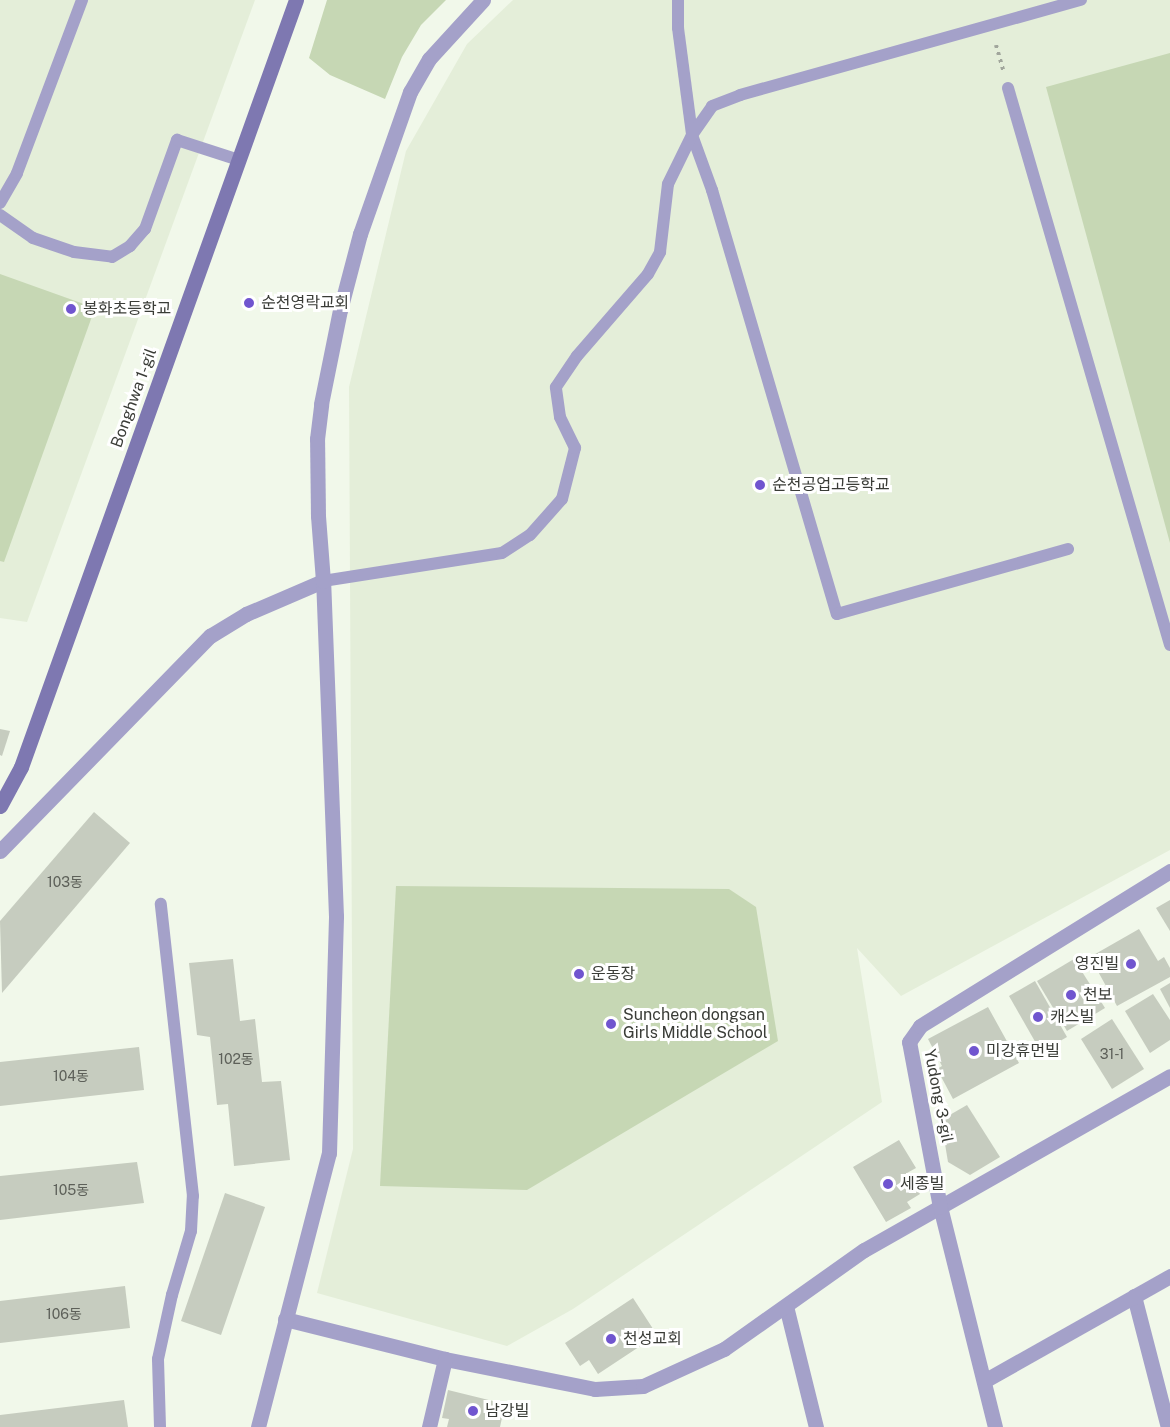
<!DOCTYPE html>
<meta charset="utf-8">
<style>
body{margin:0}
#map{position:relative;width:1170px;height:1427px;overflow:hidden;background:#f1f8ea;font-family:"Public Sans","Noto Sans KR",sans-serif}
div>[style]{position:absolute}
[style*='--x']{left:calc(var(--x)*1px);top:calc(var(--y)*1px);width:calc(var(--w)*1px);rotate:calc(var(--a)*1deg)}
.built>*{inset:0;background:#e4eed9}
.green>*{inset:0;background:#c6d7b4}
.building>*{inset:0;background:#c6ccbf}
.path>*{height:4px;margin-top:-2px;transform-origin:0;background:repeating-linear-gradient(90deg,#a1a69c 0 3px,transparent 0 7.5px)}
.lane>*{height:12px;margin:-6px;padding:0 6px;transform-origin:6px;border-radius:6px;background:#a4a1c9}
.street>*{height:15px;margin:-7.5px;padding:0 7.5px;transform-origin:7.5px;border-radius:7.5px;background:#a4a1c9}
.secondary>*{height:15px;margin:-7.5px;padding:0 7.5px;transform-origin:7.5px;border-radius:7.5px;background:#7e78b1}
.dots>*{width:16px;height:16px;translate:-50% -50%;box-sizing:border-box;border:3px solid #fff;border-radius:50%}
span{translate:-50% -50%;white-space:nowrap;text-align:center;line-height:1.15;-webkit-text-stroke:6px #fff;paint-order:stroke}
.number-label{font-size:14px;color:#5d6059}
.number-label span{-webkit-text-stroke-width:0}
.poi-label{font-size:16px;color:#3a3c37}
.left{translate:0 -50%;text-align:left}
.right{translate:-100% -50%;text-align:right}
.street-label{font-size:16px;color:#3a3c37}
</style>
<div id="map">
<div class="built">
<i style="clip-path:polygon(0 0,255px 0,27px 622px,0 618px)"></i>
<i style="clip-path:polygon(513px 0,1170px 0,1170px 850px,901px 996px,857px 948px,882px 1102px,573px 1309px,507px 1346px,317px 1293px,353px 1149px,349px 387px,406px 151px,467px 44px)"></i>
</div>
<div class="green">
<i style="clip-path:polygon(327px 0,446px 0,421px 25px,402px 57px,385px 99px,330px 75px,309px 58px)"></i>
<i style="clip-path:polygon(1170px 53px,1170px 543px,1046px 87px)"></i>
<i style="clip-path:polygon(0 274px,95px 308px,4px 562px,0 561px)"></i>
<i style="clip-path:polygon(396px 886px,729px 889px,756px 907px,778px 1041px,527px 1190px,380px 1186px)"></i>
</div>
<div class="building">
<i style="clip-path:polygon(0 729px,10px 731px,2px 756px,0 755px)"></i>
<i style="clip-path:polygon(94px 812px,130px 843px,2px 993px,0 921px)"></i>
<i style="clip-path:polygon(1170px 900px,1170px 931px,1156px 908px)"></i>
<i style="clip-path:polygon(1139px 929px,1158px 961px,1164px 957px,1170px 968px,1170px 977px,1117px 1006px,1090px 957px)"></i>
<i style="clip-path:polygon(233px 959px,240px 1021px,255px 1019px,262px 1082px,281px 1081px,290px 1160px,234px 1166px,228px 1104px,217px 1105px,210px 1037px,197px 1035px,189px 963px)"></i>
<i style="clip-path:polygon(1074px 959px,1105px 1008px,1067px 1031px,1037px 981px)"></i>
<i style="clip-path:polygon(1035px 981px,1067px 1037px,1041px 1052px,1009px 996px)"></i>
<i style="clip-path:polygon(1170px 983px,1170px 1008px,1160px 989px)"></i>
<i style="clip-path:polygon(1153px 994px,1170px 1020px,1170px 1040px,1150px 1053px,1125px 1011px)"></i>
<i style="clip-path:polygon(988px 1007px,1019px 1063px,953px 1099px,937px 1069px,942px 1066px,928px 1039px)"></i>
<i style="clip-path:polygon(1112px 1019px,1144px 1069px,1112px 1089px,1081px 1039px)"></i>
<i style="clip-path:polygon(139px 1047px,144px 1090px,0 1106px,0 1062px)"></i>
<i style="clip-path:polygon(967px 1105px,1000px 1157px,970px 1175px,948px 1162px,941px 1120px)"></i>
<i style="clip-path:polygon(899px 1140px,916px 1168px,907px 1173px,920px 1194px,907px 1202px,911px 1208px,886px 1222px,853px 1167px)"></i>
<i style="clip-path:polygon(137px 1162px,144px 1203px,0 1220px,0 1176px)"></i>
<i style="clip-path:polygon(225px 1193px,265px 1207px,221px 1335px,181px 1321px)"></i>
<i style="clip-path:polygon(125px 1286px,130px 1328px,0 1343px,0 1301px)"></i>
<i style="clip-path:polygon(633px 1298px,657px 1335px,598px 1374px,589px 1360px,580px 1366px,565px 1343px)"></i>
<i style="clip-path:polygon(448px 1390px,505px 1404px,500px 1427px,447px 1427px,449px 1419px,442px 1418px)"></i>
<i style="clip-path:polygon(124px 1400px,128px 1427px,0 1427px,0 1415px)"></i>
</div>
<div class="path">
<i style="--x:996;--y:45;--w:26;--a:74"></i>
</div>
<div class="lane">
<i style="--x:678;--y:0;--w:28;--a:90"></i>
<i style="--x:678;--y:28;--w:108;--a:82.5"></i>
<i style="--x:692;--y:135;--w:59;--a:70"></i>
<i style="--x:712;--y:190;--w:442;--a:73.6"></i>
<i style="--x:837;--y:614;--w:240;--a:-15.7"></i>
<i style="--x:1008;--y:88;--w:580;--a:73.78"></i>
<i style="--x:0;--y:203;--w:34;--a:-60"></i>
<i style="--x:17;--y:173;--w:185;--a:-69.4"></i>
<i style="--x:0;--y:215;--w:40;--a:34.9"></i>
<i style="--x:33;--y:238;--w:43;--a:18.9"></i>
<i style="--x:74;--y:252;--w:38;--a:7"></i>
<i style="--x:112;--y:257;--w:21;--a:-31"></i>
<i style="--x:130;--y:246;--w:23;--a:-49"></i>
<i style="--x:145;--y:229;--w:95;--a:-70.2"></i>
<i style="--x:177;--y:140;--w:65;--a:17.9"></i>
<i style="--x:323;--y:581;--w:181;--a:-8.9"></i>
<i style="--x:502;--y:553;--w:33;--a:-33"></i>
<i style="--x:530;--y:535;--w:48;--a:-48.4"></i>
<i style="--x:562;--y:499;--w:53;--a:-75.7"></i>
<i style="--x:575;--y:448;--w:34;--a:-116"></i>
<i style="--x:560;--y:417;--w:30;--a:-98"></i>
<i style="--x:556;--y:387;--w:37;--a:-56"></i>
<i style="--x:577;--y:356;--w:108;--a:-49.1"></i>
<i style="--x:648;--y:274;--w:25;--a:-61"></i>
<i style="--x:660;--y:252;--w:68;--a:-83.3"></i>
<i style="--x:668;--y:184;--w:55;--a:-63.9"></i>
<i style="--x:692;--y:135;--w:35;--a:-55"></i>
<i style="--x:712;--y:106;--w:30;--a:-21"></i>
<i style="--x:740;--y:95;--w:354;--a:-15.6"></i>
<i style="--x:160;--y:1427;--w:68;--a:-91.7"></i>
<i style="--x:158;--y:1359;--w:66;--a:-77.7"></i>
<i style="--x:172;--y:1295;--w:67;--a:-73.5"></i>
<i style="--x:191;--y:1231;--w:35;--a:-87"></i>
<i style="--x:193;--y:1196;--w:294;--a:-96.3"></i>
</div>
<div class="street">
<i style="--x:0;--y:851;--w:301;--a:-45.7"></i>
<i style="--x:210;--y:636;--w:42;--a:-31.4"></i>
<i style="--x:246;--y:614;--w:84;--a:-23.2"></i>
<i style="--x:1134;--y:1296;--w:135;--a:75.5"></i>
<i style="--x:786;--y:1306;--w:125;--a:76.1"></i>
<i style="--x:285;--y:1319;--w:165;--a:14"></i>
<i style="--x:445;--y:1359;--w:153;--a:11.3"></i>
<i style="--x:595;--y:1389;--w:48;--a:-3.6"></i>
<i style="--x:643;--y:1386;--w:89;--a:-24.6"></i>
<i style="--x:724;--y:1349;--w:171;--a:-35.3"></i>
<i style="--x:864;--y:1250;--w:352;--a:-29.6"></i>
<i style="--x:984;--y:1381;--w:214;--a:-29.4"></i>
<i style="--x:258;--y:1427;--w:283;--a:-75.5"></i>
<i style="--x:329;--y:1153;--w:237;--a:-88.3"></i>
<i style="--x:336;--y:916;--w:335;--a:-92.2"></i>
<i style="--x:323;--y:581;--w:65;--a:-94.4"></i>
<i style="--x:318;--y:516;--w:77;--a:-90.7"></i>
<i style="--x:317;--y:439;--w:35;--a:-83"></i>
<i style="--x:321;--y:404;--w:96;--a:-78.6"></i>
<i style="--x:340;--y:310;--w:79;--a:-75.3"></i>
<i style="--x:360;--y:234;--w:151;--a:-70.6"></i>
<i style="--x:410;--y:92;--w:38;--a:-60"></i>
<i style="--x:429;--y:59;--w:80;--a:-47.5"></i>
<i style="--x:429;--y:1427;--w:70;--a:-76.8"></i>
<i style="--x:995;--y:1427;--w:227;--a:-104"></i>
<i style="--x:940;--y:1207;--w:168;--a:-100.6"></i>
<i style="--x:909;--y:1042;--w:19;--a:-55"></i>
<i style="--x:920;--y:1026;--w:294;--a:-31.8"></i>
</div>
<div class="secondary">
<i style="--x:0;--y:806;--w:44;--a:-61.7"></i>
<i style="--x:21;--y:767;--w:815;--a:-70.28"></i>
</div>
<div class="dots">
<i style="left:249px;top:303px;background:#7055cf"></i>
<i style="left:71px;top:309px;background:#7055cf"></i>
<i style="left:760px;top:485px;background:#7055cf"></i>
<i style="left:1131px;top:964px;background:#7055cf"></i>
<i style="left:579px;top:974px;background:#7055cf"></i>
<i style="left:1071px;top:995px;background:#7055cf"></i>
<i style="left:1038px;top:1017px;background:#7055cf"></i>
<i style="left:611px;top:1024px;background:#7055cf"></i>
<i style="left:974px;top:1051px;background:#7055cf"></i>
<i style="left:888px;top:1184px;background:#7055cf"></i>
<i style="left:611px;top:1339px;background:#7055cf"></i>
<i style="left:473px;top:1411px;background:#7055cf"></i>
</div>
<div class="number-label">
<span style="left:65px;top:882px">103동</span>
<span style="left:1112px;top:1054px">31-1</span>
<span style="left:236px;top:1059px">102동</span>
<span style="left:71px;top:1076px">104동</span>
<span style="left:71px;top:1190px">105동</span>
<span style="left:64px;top:1314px">106동</span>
</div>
<div class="poi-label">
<span class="left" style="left:261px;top:303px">순천영락교회</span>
<span class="left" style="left:83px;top:309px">봉화초등학교</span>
<span class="left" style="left:772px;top:485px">순천공업고등학교</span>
<span class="right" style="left:1119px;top:964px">영진빌</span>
<span class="left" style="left:591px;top:974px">운동장</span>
<span class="left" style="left:1083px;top:995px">천보</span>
<span class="left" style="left:623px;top:1024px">Suncheon dongsan<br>Girls Middle School</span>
<span class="left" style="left:1050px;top:1017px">캐스빌</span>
<span class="left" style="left:986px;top:1051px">미강휴먼빌</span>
<span class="left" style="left:900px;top:1184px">세종빌</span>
<span class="left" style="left:623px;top:1339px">천성교회</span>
<span class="left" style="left:485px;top:1411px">남강빌</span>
</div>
<div class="street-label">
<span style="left:134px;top:398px;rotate:-70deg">Bonghwa 1-gil</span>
<span style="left:938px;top:1096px;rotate:79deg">Yudong 3-gil</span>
</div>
</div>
